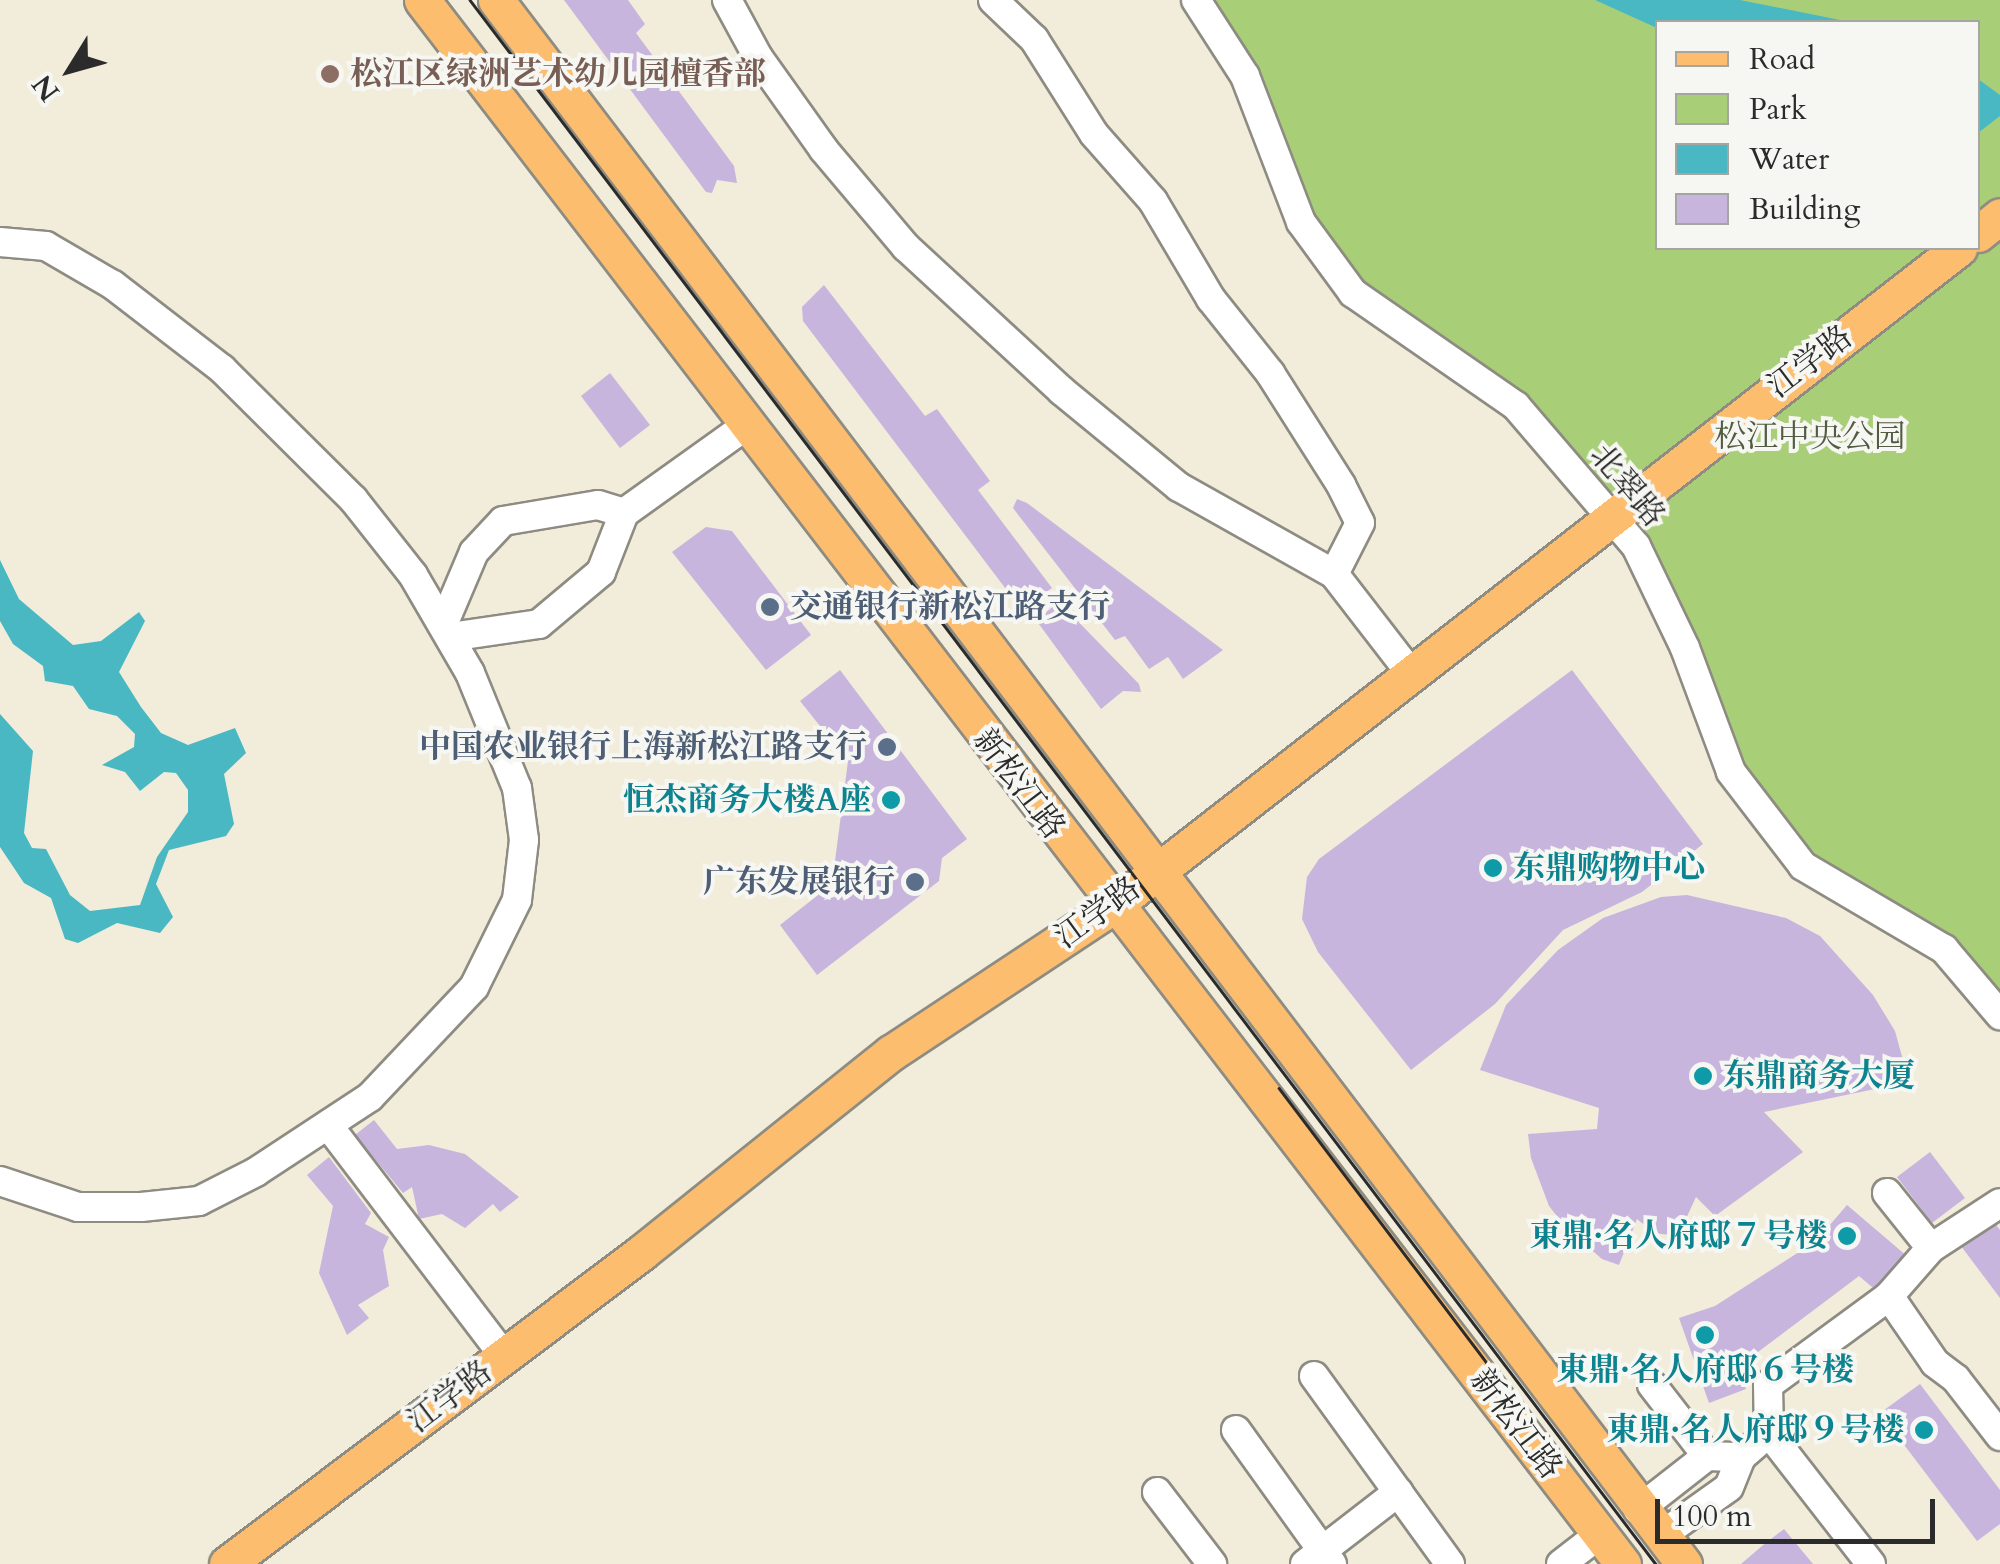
<!DOCTYPE html>
<meta charset="utf-8">
<style>
body{margin:0}
#map{position:relative;width:2000px;height:1564px;overflow:hidden;background:#f2ecda;font-family:Cardo,"Noto Serif SC",serif}
div>[style]{position:absolute}
[style*='--x']{left:calc(var(--x)*1px);top:calc(var(--y)*1px);width:calc(var(--w)*1px);rotate:calc(var(--a)*1deg)}
.green>*{inset:0;background:#a9ce78}
.water>*{inset:0;background:#4ab8c3}
.building>*{inset:0;background:#c7b5de}
.roads{filter:drop-shadow(2px 0 #8e8c82) drop-shadow(-2px 0 #8e8c82) drop-shadow(0 2px #8e8c82) drop-shadow(0 -2px #8e8c82)}
.minor>*{height:28px;margin:-14px;padding:0 14px;transform-origin:14px;border-radius:14px;background:#fff}
.major>*{height:35px;margin:-17.5px;padding:0 17.5px;transform-origin:17.5px;border-radius:17.5px;background:#fcbd6f}
.tram>*{height:2.5px;margin:-1.25px;padding:0 1.25px;transform-origin:1.25px;border-radius:1.25px;background:#2b2b2b}
.dots>*{width:28px;height:28px;translate:-50% -50%;box-sizing:border-box;border:5px solid #f6f6f2;border-radius:50%}
span{translate:-50% -50%;white-space:nowrap;text-align:center;line-height:1.15;-webkit-text-stroke:8px #f6f6f2;paint-order:stroke}
.education-label{font-size:32px;color:#785e54;font-weight:700}
.left{translate:0 -50%;text-align:left}
.street-label{font-size:32px;color:#2b2b2b}
.park-label{font-size:32px;color:#515c42}
.service-label{font-size:32px;color:#4e5e75;font-weight:700}
.right{translate:-100% -50%;text-align:right}
.culture-label{font-size:32px;color:#0d838f;font-weight:700}
.legend{position:absolute;left:1655px;top:20px;width:325px;height:230px;box-sizing:border-box;background:#f6f6f2;border:2px solid #a5a5a2;margin:0;padding:12px 18px;list-style:none;font-size:30px;color:#2b2b2b}
.legend li{display:flex;align-items:center;gap:20px;height:50px}
.legend b{width:50px;border:2px solid #a5a5a2}
.north{position:absolute;left:20px;top:20px;width:100px;height:100px;-webkit-text-stroke:8px #f6f6f2;paint-order:stroke;rotate:233deg;font-size:28px;font-weight:700;line-height:40px;text-align:center;color:#2b2b2b}
.north::after{content:'';display:block;margin:auto;width:35px;height:45px;background:#2b2b2b;clip-path:polygon(50% 0,100% 100%,50% 72%,0 100%)}
.scale{position:absolute;left:1655px;top:1499px;width:280px;height:45px;box-sizing:border-box;border:5px solid #2b2b2b;border-top:0;padding-left:12px;font-size:30px;line-height:35px;white-space:nowrap;color:#2b2b2b;-webkit-text-stroke:8px #f6f6f2;paint-order:stroke}
</style>
<div id="map">
<div class="green">
<i style="clip-path:polygon(evenodd,1210px 0,2000px 0,2000px 1006px,1803px 846px,1742px 775px,1687px 616px,1646px 532px,1515px 388px,1360px 284px,1318px 224px,1256px 73px,1210px 0,1658px 22px,1978px 22px,1978px 248px,1658px 248px,1658px 22px)"></i>
</div>
<div class="water">
<i style="clip-path:polygon(1595px 0,1740px 0,1850px 22px,1658px 22px,1657px 28px)"></i>
<i style="clip-path:polygon(1978px 79px,2000px 95px,2000px 116px,1978px 133px)"></i>
<i style="clip-path:polygon(0 560px,19px 599px,73px 645px,101px 641px,139px 612px,145px 621px,119px 672px,141px 707px,161px 733px,188px 745px,235px 728px,246px 753px,224px 774px,234px 824px,226px 836px,169px 850px,156px 884px,173px 917px,160px 933px,117px 923px,78px 943px,65px 939px,51px 898px,24px 883px,0 847px,0 714px,33px 751px,24px 833px,32px 848px,46px 849px,70px 895px,90px 911px,140px 905px,157px 857px,188px 812px,188px 790px,176px 773px,164px 772px,140px 791px,125px 772px,102px 765px,134px 747px,135px 734px,117px 716px,89px 709px,73px 686px,45px 681px,43px 666px,13px 644px,0 621px)"></i>
</div>
<div class="building">
<i style="clip-path:polygon(564px 0,628px 0,645px 24px,636px 33px,734px 166px,737px 183px,717px 180px,712px 193px,706px 192px)"></i>
<i style="clip-path:polygon(824px 285px,925px 416px,937px 409px,990px 481px,978px 490px,1052px 588px,1021px 609px,803px 321px,802px 307px)"></i>
<i style="clip-path:polygon(610px 373px,650px 425px,620px 448px,581px 396px)"></i>
<i style="clip-path:polygon(1017px 499px,1027px 503px,1223px 650px,1183px 679px,1168px 657px,1149px 669px,1125px 636px,1115px 640px,1013px 508px)"></i>
<i style="clip-path:polygon(706px 527px,732px 531px,811px 635px,766px 670px,672px 552px)"></i>
<i style="clip-path:polygon(1059px 602px,1139px 684px,1141px 692px,1123px 691px,1101px 709px,1036px 620px)"></i>
<i style="clip-path:polygon(840px 670px,967px 839px,942px 858px,939px 881px,817px 975px,780px 925px,832px 884px,848px 761px,800px 701px)"></i>
<i style="clip-path:polygon(1572px 670px,1703px 844px,1642px 892px,1563px 930px,1495px 1004px,1411px 1070px,1318px 952px,1302px 919px,1307px 877px,1319px 859px)"></i>
<i style="clip-path:polygon(1687px 895px,1786px 918px,1820px 936px,1873px 995px,1895px 1031px,1909px 1082px,1764px 1112px,1803px 1152px,1715px 1216px,1696px 1197px,1678px 1236px,1654px 1233px,1637px 1219px,1619px 1265px,1602px 1259px,1567px 1229px,1549px 1206px,1531px 1158px,1528px 1134px,1597px 1129px,1599px 1108px,1480px 1070px,1506px 1005px,1558px 950px,1603px 918px,1661px 897px)"></i>
<i style="clip-path:polygon(374px 1120px,397px 1149px,429px 1145px,465px 1154px,519px 1197px,500px 1212px,493px 1204px,465px 1228px,442px 1214px,419px 1219px,412px 1187px,403px 1193px,355px 1135px)"></i>
<i style="clip-path:polygon(1930px 1152px,1965px 1198px,1932px 1223px,1897px 1177px)"></i>
<i style="clip-path:polygon(329px 1157px,371px 1213px,365px 1224px,389px 1237px,383px 1250px,389px 1286px,358px 1305px,369px 1318px,347px 1335px,319px 1273px,333px 1206px,307px 1175px)"></i>
<i style="clip-path:polygon(1847px 1205px,1908px 1257px,1878px 1292px,1859px 1276px,1738px 1367px,1746px 1389px,1709px 1403px,1679px 1318px,1715px 1306px,1816px 1241px)"></i>
<i style="clip-path:polygon(1987px 1213px,2000px 1230px,2000px 1298px,1955px 1238px)"></i>
<i style="clip-path:polygon(1920px 1384px,2000px 1490px,2000px 1524px,1977px 1541px,1880px 1413px)"></i>
<i style="clip-path:polygon(1784px 1529px,1813px 1564px,1741px 1564px,1762px 1546px)"></i>
</div>
<div class="roads">
<div class="minor">
<i style="--x:727;--y:0;--w:65;--a:61.5"></i>
<i style="--x:758;--y:57;--w:114;--a:54.6"></i>
<i style="--x:824;--y:150;--w:127;--a:49.8"></i>
<i style="--x:906;--y:247;--w:212;--a:42.7"></i>
<i style="--x:1062;--y:391;--w:151;--a:39.4"></i>
<i style="--x:1179;--y:487;--w:178;--a:29.3"></i>
<i style="--x:1334;--y:574;--w:123;--a:52.3"></i>
<i style="--x:993;--y:0;--w:57;--a:43.6"></i>
<i style="--x:1034;--y:39;--w:112;--a:57.7"></i>
<i style="--x:1094;--y:134;--w:89;--a:48.6"></i>
<i style="--x:1153;--y:201;--w:114;--a:59.4"></i>
<i style="--x:1211;--y:299;--w:95;--a:51.4"></i>
<i style="--x:1270;--y:373;--w:133;--a:57.6"></i>
<i style="--x:1341;--y:485;--w:42;--a:63.4"></i>
<i style="--x:1360;--y:523;--w:57;--a:117"></i>
<i style="--x:1196;--y:0;--w:90;--a:57.2"></i>
<i style="--x:1245;--y:76;--w:156;--a:69"></i>
<i style="--x:1301;--y:222;--w:88;--a:53.8"></i>
<i style="--x:1353;--y:293;--w:198;--a:34.7"></i>
<i style="--x:1516;--y:406;--w:184;--a:49.4"></i>
<i style="--x:1636;--y:546;--w:113;--a:64.3"></i>
<i style="--x:1685;--y:648;--w:132;--a:69.6"></i>
<i style="--x:1731;--y:772;--w:118;--a:52.5"></i>
<i style="--x:1803;--y:866;--w:164;--a:30.5"></i>
<i style="--x:1944;--y:949;--w:87;--a:49.7"></i>
<i style="--x:0;--y:242;--w:46;--a:5"></i>
<i style="--x:46;--y:246;--w:78;--a:30.2"></i>
<i style="--x:113;--y:285;--w:138;--a:37.6"></i>
<i style="--x:222;--y:369;--w:185;--a:44.8"></i>
<i style="--x:353;--y:499;--w:97;--a:51.7"></i>
<i style="--x:413;--y:575;--w:113;--a:59.8"></i>
<i style="--x:470;--y:673;--w:124;--a:67.8"></i>
<i style="--x:517;--y:788;--w:52;--a:82.3"></i>
<i style="--x:524;--y:840;--w:60;--a:96.7"></i>
<i style="--x:517;--y:900;--w:97;--a:116.3"></i>
<i style="--x:474;--y:987;--w:151;--a:133.4"></i>
<i style="--x:370;--y:1097;--w:136;--a:146.7"></i>
<i style="--x:256;--y:1172;--w:64;--a:153"></i>
<i style="--x:199;--y:1201;--w:58;--a:174.1"></i>
<i style="--x:141;--y:1207;--w:63;--a:180"></i>
<i style="--x:78;--y:1207;--w:82;--a:-161.6"></i>
<i style="--x:443;--y:625;--w:79;--a:-67"></i>
<i style="--x:474;--y:552;--w:42;--a:-46.9"></i>
<i style="--x:503;--y:521;--w:96;--a:-9.6"></i>
<i style="--x:598;--y:505;--w:27;--a:17"></i>
<i style="--x:624;--y:513;--w:151;--a:-35.6"></i>
<i style="--x:450;--y:637;--w:90;--a:-8.3"></i>
<i style="--x:539;--y:624;--w:81;--a:-40"></i>
<i style="--x:601;--y:572;--w:63;--a:-68.7"></i>
<i style="--x:328;--y:1125;--w:290;--a:52.7"></i>
<i style="--x:1887;--y:1193;--w:70;--a:51.3"></i>
<i style="--x:1889;--y:1296;--w:81;--a:55.5"></i>
<i style="--x:1935;--y:1363;--w:26;--a:37"></i>
<i style="--x:1956;--y:1379;--w:72;--a:52.3"></i>
<i style="--x:1314;--y:1376;--w:232;--a:54.1"></i>
<i style="--x:1652;--y:1385;--w:90;--a:52.2"></i>
<i style="--x:1236;--y:1430;--w:165;--a:54.4"></i>
<i style="--x:1157;--y:1492;--w:91;--a:52.6"></i>
<i style="--x:1638;--y:1510;--w:88;--a:-38"></i>
<i style="--x:1707;--y:1456;--w:34;--a:2"></i>
<i style="--x:1662;--y:1535;--w:82;--a:-35.6"></i>
<i style="--x:1729;--y:1487;--w:32;--a:-68"></i>
<i style="--x:1741;--y:1457;--w:37;--a:-41"></i>
<i style="--x:1305;--y:1564;--w:118;--a:-37.7"></i>
<i style="--x:1561;--y:1564;--w:49;--a:-37.6"></i>
<i style="--x:1871;--y:1564;--w:166;--a:-127.9"></i>
<i style="--x:1769;--y:1433;--w:48;--a:-91.2"></i>
<i style="--x:1768;--y:1385;--w:150;--a:-36.3"></i>
<i style="--x:1889;--y:1296;--w:64;--a:-48.8"></i>
<i style="--x:1931;--y:1248;--w:82;--a:-33.1"></i>
</div>
<div class="major">
<i style="--x:422;--y:0;--w:1972;--a:52.48"></i>
<i style="--x:496;--y:0;--w:1964;--a:52.78"></i>
<i style="--x:1978;--y:234;--w:28;--a:-39"></i>
<i style="--x:227;--y:1564;--w:518;--a:-36.91"></i>
<i style="--x:641;--y:1253;--w:320;--a:-38.7"></i>
<i style="--x:891;--y:1053;--w:266;--a:-33.5"></i>
<i style="--x:1113;--y:906;--w:1072;--a:-37.87"></i>
</div>
</div>
<div class="tram">
<i style="--x:470;--y:0;--w:1963;--a:52.83"></i>
<i style="--x:1279;--y:1088;--w:380;--a:52.9"></i>
</div>
<div class="dots">
<i style="left:330px;top:74px;background:#8d6e63"></i>
<i style="left:770px;top:607px;background:#5c6f8a"></i>
<i style="left:887px;top:747px;background:#5c6f8a"></i>
<i style="left:891px;top:800px;background:#0f9aa8"></i>
<i style="left:1493px;top:868px;background:#0f9aa8"></i>
<i style="left:915px;top:882px;background:#5c6f8a"></i>
<i style="left:1703px;top:1076px;background:#0f9aa8"></i>
<i style="left:1847px;top:1236px;background:#0f9aa8"></i>
<i style="left:1705px;top:1335px;background:#0f9aa8"></i>
<i style="left:1924px;top:1430px;background:#0f9aa8"></i>
</div>
<div class="education-label">
<span class="left" style="left:350px;top:74px">松江区绿洲艺术幼儿园檀香部</span>
</div>
<div class="street-label">
<span style="left:1810px;top:362px;rotate:-37deg">江学路</span>
<span style="left:1627px;top:486px;rotate:50deg">北翠路</span>
<span style="left:1019px;top:784px;rotate:53deg">新松江路</span>
<span style="left:1098px;top:913px;rotate:-36deg">江学路</span>
<span style="left:450px;top:1397px;rotate:-37deg">江学路</span>
<span style="left:1516px;top:1424px;rotate:53deg">新松江路</span>
</div>
<div class="park-label">
<span style="left:1810px;top:437px">松江中央公园</span>
</div>
<div class="service-label">
<span class="left" style="left:790px;top:607px">交通银行新松江路支行</span>
<span class="right" style="left:867px;top:747px">中国农业银行上海新松江路支行</span>
<span class="right" style="left:895px;top:882px">广东发展银行</span>
</div>
<div class="culture-label">
<span class="right" style="left:871px;top:800px">恒杰商务大楼A座</span>
<span class="left" style="left:1513px;top:868px">东鼎购物中心</span>
<span class="left" style="left:1723px;top:1076px">东鼎商务大厦</span>
<span class="right" style="left:1827px;top:1236px">東鼎·名人府邸７号楼</span>
<span style="left:1705px;top:1370px">東鼎·名人府邸６号楼</span>
<span class="right" style="left:1904px;top:1430px">東鼎·名人府邸９号楼</span>
</div>
<ul class="legend">
<li><b style="height:12px;background:#fcbd6f"></b>Road</li>
<li><b style="height:28px;background:#a9ce78"></b>Park</li>
<li><b style="height:28px;background:#4ab8c3"></b>Water</li>
<li><b style="height:28px;background:#c7b5de"></b>Building</li>
</ul>
<div class="north">N</div>
<div class="scale">100 m</div>
</div>
